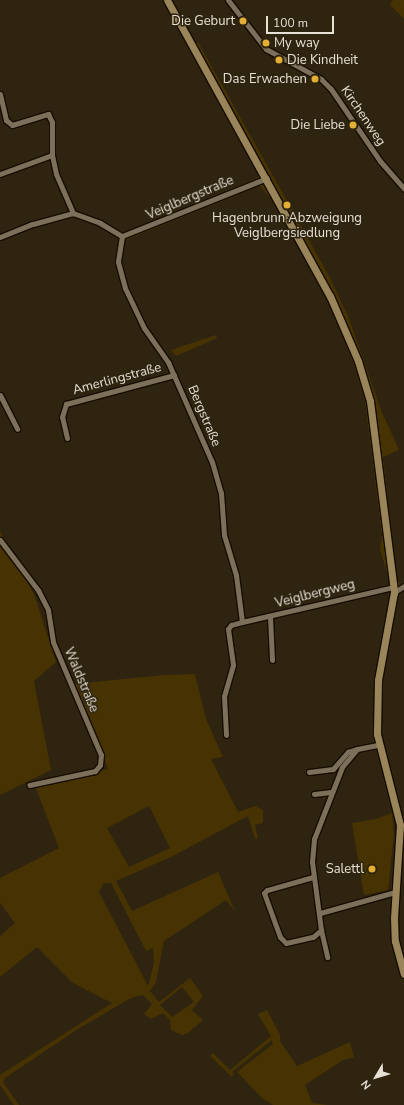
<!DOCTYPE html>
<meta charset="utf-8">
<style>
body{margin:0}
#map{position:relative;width:404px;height:1105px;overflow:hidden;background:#2e2410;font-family:"Nunito Sans",sans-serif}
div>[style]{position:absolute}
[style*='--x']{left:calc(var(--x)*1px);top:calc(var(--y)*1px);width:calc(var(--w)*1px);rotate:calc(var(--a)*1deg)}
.green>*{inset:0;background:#473302}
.roads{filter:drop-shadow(1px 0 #160d00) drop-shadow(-1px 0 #160d00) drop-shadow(0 1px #160d00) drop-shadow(0 -1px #160d00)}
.minor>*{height:5px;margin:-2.5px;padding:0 2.5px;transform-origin:2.5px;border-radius:2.5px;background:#7c705a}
.secondary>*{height:7px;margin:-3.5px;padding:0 3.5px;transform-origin:3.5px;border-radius:3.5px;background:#9a8459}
.dots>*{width:11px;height:11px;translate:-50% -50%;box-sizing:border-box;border:2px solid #2e2410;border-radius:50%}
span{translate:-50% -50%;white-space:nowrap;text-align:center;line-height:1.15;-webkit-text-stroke:3px #2e2410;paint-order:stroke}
.poi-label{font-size:13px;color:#e7e0d4}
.right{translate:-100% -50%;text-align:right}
.left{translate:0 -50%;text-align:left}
.street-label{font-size:13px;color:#e7e0d4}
.north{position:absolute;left:356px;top:1057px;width:40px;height:40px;-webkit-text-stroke:3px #2e2410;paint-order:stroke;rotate:232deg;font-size:11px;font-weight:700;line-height:16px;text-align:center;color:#e7e0d4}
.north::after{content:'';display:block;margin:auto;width:14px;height:18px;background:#e7e0d4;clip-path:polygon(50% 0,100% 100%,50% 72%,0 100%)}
.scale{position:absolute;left:266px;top:16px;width:68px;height:18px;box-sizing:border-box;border:2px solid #e7e0d4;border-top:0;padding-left:5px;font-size:12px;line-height:14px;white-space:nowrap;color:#e7e0d4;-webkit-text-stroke:3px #2e2410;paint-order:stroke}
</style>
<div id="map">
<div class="green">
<i style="clip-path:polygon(393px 0,404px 0,404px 19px,390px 5px)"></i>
<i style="clip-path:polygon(198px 42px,329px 276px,348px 316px,381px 410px,399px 450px,383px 457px,397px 581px,402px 585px,389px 589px,390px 583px,380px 549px,382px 535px,365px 401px,356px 370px,331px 306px,276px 205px,260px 186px,126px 240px,124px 232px,257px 178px,260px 174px,189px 49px)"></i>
<i style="clip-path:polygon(216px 335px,217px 338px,176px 356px,171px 350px)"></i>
<i style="clip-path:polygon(0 531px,34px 594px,56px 662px,34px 681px,51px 770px,0 795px)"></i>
<i style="clip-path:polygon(evenodd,195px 674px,206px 719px,223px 757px,211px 759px,238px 812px,255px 806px,263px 810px,263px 823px,255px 825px,258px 838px,255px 839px,248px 816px,171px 857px,116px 881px,132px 911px,218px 872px,235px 911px,226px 900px,164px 941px,156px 982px,150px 991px,159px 1002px,190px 978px,203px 996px,192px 1010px,203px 1020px,188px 1033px,182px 1035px,171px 1030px,170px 1020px,163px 1013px,151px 1019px,144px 1014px,152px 1004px,143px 995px,131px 998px,78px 1029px,5px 1078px,3px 1082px,19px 1105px,14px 1105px,0 1085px,0 1075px,112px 1003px,73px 983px,37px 947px,0 977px,0 936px,15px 923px,0 903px,0 878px,59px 848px,35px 786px,108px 769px,74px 684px,164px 675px,195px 674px,149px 806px,170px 848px,129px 867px,107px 828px,149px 806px,195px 674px,104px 883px,111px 883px,146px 951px,153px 948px,154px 963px,148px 986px,99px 892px,104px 883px,195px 674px,182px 987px,194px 1002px,172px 1017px,160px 1005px,182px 987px)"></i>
<i style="clip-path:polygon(392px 813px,394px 834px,388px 890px,364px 895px,352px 823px,376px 819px)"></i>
<i style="clip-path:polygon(267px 1010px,280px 1035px,280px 1041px,297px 1066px,350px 1042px,354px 1057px,343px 1060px,305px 1085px,312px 1103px,328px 1105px,273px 1105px,262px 1098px,237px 1072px,273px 1044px,272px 1040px,232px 1072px,234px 1074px,232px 1077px,210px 1056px,213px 1053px,230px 1070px,271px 1036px,258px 1014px)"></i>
</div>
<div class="roads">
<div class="minor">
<i style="--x:228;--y:0;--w:62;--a:52.2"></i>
<i style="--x:266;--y:49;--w:63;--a:28.6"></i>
<i style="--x:321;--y:79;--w:14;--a:45"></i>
<i style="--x:331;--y:89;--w:87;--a:55.8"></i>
<i style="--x:380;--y:161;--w:37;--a:49"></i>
<i style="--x:0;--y:94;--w:27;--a:77"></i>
<i style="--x:6;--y:120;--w:8;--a:40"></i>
<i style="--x:12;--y:125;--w:38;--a:-17"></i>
<i style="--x:48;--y:114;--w:9;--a:63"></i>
<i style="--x:52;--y:122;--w:33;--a:90"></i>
<i style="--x:52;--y:155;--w:19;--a:78"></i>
<i style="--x:56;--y:174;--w:43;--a:66.4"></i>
<i style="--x:0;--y:174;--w:55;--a:-20.1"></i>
<i style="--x:122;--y:236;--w:26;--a:99"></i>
<i style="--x:118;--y:262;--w:27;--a:75"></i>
<i style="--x:125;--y:288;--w:44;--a:64.6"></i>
<i style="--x:144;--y:328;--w:42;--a:54.8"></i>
<i style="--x:168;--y:362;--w:109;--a:66.3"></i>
<i style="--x:212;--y:462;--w:32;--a:74"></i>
<i style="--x:221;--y:493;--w:42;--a:85.9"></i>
<i style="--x:224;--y:535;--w:42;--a:73.3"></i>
<i style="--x:236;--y:575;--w:47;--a:82.7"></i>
<i style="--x:242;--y:622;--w:11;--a:165"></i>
<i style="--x:231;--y:625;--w:5;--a:127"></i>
<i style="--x:228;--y:629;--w:36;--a:82"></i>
<i style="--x:233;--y:665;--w:32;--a:106"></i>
<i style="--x:224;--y:696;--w:39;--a:87"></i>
<i style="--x:122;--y:236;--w:156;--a:-21.8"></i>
<i style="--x:0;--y:237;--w:35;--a:-22"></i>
<i style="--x:33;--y:224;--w:41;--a:-15.4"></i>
<i style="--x:73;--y:213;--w:29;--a:20"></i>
<i style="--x:100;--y:223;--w:26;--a:31"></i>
<i style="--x:0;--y:395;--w:38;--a:63"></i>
<i style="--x:67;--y:438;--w:22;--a:-103"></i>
<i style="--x:62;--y:417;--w:14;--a:-73"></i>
<i style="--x:66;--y:404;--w:112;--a:-15"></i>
<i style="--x:0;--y:540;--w:63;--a:52.8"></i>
<i style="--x:38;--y:590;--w:22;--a:63"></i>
<i style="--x:48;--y:610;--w:32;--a:81"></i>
<i style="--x:53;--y:642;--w:123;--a:67"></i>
<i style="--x:101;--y:755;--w:10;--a:96"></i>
<i style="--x:100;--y:765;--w:8;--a:130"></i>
<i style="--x:95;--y:771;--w:67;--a:168"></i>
<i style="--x:394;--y:592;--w:12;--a:-31"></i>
<i style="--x:270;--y:617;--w:43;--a:87.3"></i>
<i style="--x:242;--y:622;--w:156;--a:-13"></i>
<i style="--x:309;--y:772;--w:24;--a:-7"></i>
<i style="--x:333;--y:769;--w:23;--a:-49"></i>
<i style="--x:348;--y:752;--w:9;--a:-18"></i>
<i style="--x:314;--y:794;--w:17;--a:-7"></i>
<i style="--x:313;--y:877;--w:48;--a:164.2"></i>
<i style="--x:267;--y:890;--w:4;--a:135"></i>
<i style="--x:264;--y:893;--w:47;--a:70"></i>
<i style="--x:280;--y:937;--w:8;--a:45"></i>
<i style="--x:286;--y:943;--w:28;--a:-13"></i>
<i style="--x:313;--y:937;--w:11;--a:-41"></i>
<i style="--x:321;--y:930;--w:69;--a:-97.5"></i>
<i style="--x:312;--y:862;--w:23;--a:-85"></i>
<i style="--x:314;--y:839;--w:77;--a:-68.7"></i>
<i style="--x:342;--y:767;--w:23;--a:-50"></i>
<i style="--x:357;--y:749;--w:21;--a:-11"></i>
<i style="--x:320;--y:913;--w:78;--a:-15.6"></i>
<i style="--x:321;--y:930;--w:28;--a:77"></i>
</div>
<div class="secondary">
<i style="--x:167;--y:0;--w:338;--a:61.2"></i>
<i style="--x:330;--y:296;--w:71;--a:66.7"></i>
<i style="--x:358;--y:361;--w:42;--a:73.3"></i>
<i style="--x:370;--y:401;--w:193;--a:82.8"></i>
<i style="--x:394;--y:592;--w:89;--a:100.3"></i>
<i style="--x:378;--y:680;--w:54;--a:91.1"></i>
<i style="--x:377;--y:734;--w:94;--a:75.8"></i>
<i style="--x:400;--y:825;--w:93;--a:93.7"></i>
<i style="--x:394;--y:918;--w:23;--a:88"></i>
<i style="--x:395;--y:941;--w:34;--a:75"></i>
</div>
</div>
<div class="dots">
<i style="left:243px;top:21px;background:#e4ae35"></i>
<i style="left:266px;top:43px;background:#e4ae35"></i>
<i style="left:279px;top:60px;background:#e4ae35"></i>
<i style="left:315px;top:79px;background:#e4ae35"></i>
<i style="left:353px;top:125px;background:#e4ae35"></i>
<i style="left:287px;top:205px;background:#e4ae35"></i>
<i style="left:372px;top:869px;background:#e4ae35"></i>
</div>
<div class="poi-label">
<span class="right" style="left:235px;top:21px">Die Geburt</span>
<span class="left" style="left:274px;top:43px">My way</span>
<span class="left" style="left:287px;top:60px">Die Kindheit</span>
<span class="right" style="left:307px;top:79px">Das Erwachen</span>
<span class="right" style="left:345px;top:125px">Die Liebe</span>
<span style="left:287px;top:226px">Hagenbrunn Abzweigung<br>Veiglbergsiedlung</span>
<span class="right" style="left:364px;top:869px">Salettl</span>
</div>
<div class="street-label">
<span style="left:363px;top:116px;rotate:56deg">Kirchenweg</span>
<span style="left:190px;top:198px;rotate:-23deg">Veiglbergstraße</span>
<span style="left:117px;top:379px;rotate:-15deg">Amerlingstraße</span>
<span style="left:204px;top:416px;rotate:67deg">Bergstraße</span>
<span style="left:315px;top:594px;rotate:-14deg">Veiglbergweg</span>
<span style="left:81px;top:680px;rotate:67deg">Waldstraße</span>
</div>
<div class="north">N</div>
<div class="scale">100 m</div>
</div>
